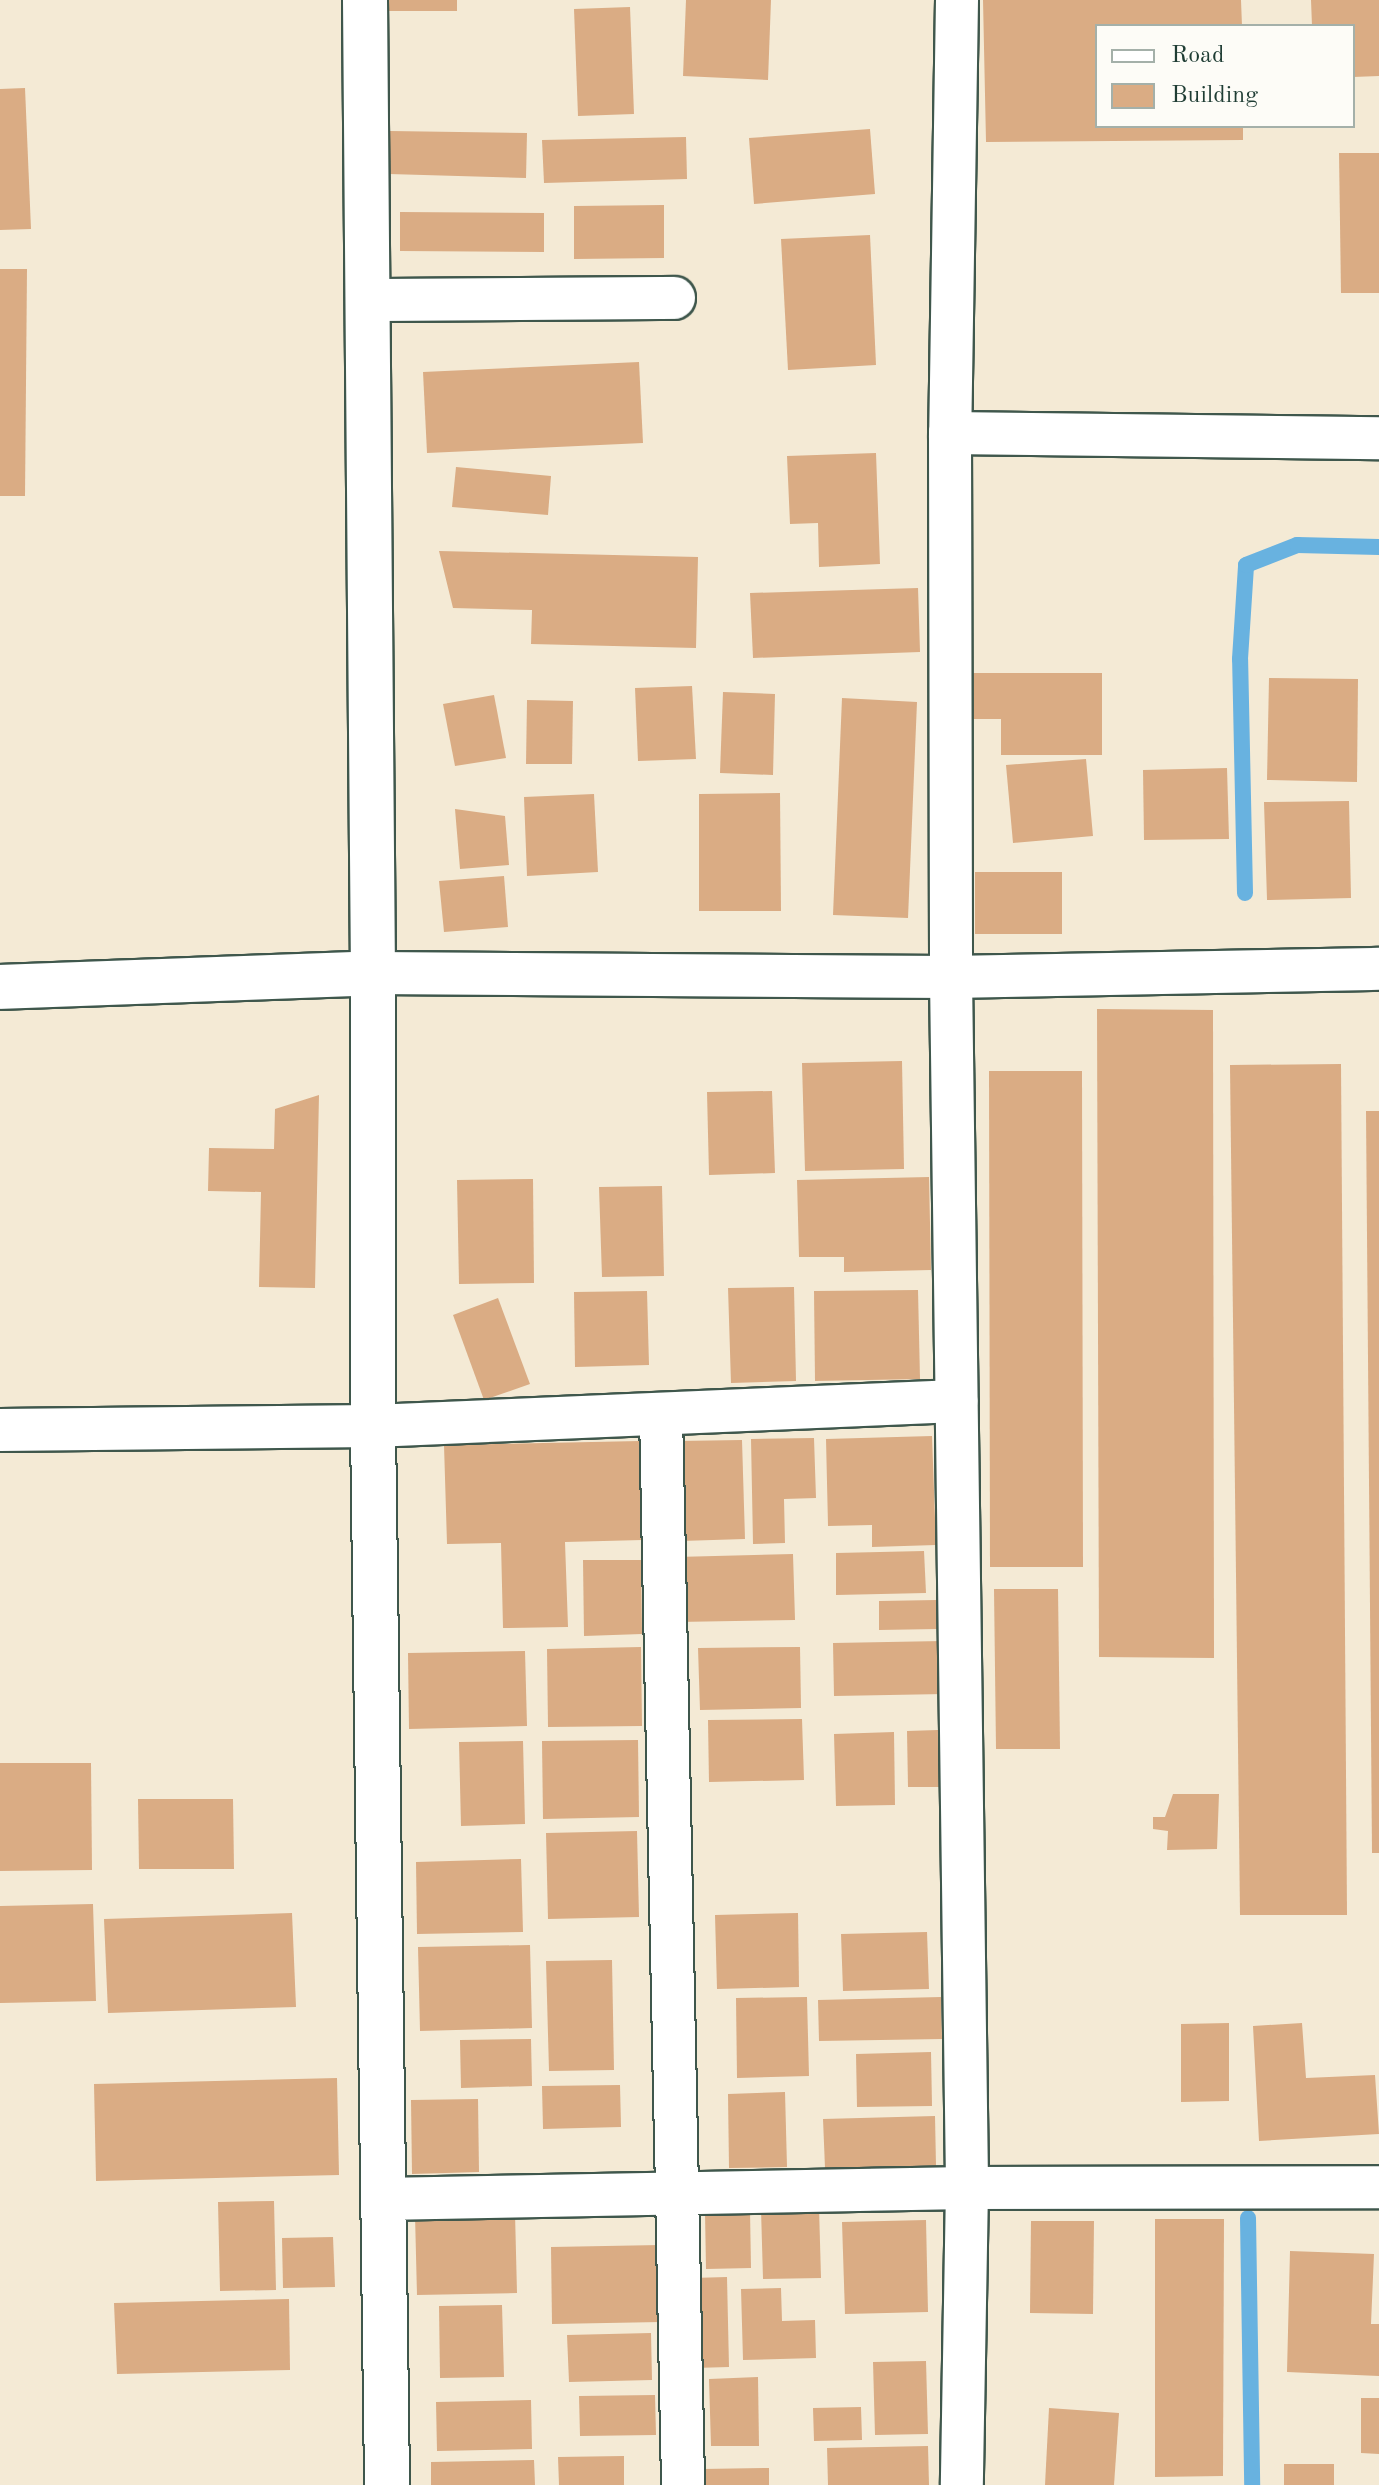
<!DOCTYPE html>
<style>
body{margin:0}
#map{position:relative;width:1379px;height:2485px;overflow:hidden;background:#f4ead5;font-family:"Old Standard TT",serif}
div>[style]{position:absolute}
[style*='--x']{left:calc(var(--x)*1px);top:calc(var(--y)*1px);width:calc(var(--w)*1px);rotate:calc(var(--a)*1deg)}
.stream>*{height:16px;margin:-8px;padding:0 8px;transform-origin:8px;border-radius:8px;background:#68b2e0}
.building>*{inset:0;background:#daac84}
.roads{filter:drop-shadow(2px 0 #3f574c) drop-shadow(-2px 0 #3f574c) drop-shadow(0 2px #3f574c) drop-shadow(0 -2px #3f574c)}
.minor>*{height:42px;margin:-21px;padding:0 21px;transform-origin:21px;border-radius:21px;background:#fff}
.tertiary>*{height:44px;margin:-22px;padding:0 22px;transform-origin:22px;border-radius:22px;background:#fff}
span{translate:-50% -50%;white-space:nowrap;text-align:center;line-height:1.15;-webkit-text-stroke:7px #fdfcf7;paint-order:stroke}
.legend{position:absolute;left:1095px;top:24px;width:260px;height:104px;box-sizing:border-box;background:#fdfcf7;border:2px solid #a4b0a9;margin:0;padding:10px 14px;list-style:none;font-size:24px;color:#1f3d34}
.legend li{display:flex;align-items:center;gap:16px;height:40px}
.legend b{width:40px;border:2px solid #a4b0a9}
</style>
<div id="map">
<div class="stream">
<i style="--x:1245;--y:893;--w:234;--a:-91.2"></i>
<i style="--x:1240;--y:659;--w:94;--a:-86.3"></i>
<i style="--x:1246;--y:565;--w:55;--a:-21.4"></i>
<i style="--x:1297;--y:545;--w:82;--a:1.4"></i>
<i style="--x:1248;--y:2218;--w:267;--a:89.1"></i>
</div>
<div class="building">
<i style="clip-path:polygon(387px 0,457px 0,457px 11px,388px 11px)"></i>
<i style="clip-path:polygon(686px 0,771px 0,768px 80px,683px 76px)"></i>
<i style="clip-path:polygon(983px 0,1241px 0,1242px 26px,1097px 26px,1097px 126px,1243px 126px,1243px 140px,986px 142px)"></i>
<i style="clip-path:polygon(1311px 0,1379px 0,1379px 76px,1353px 77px,1353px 26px,1312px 26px)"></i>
<i style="clip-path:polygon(630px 7px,634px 114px,578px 116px,574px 9px)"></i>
<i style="clip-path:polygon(25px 88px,31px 229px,0 230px,0 89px)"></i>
<i style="clip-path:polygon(870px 129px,875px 194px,754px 204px,749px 138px)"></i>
<i style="clip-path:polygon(390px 131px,527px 133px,526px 178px,389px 174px)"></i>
<i style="clip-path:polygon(686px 137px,687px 179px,544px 183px,542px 140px)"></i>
<i style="clip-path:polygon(1339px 153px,1379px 153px,1379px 293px,1341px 293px)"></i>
<i style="clip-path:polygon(664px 205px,664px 258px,574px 259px,574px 206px)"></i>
<i style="clip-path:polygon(400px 212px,544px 213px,544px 252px,400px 251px)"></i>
<i style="clip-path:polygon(870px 235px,876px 365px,788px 370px,781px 239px)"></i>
<i style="clip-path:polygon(0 269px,27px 269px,25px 496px,0 496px)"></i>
<i style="clip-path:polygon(639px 362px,643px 443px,427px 453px,423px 372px)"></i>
<i style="clip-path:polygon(876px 453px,880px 564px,819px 567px,818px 523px,790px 524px,787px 456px)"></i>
<i style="clip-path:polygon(456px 467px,551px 476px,548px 515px,452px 507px)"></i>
<i style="clip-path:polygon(439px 551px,698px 557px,696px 648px,531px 644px,532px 610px,453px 608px)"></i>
<i style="clip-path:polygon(918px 588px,920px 652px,753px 658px,750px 593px)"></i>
<i style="clip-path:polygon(966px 673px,1102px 673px,1102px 755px,1001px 755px,1001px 719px,966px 719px)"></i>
<i style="clip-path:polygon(1269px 678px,1358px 679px,1357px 782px,1267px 780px)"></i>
<i style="clip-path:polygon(692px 686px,696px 759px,638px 761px,635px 688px)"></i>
<i style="clip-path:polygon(723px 692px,775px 694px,773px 775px,720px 773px)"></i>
<i style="clip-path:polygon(494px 695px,506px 758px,455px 766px,443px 704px)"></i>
<i style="clip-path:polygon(842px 698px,917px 702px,908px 918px,833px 915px)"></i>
<i style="clip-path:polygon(527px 700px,573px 701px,572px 764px,526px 764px)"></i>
<i style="clip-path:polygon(1086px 759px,1093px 836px,1013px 843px,1006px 765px)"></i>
<i style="clip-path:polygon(1227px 768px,1229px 839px,1144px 840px,1143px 770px)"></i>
<i style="clip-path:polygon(780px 793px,781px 911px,699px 911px,699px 794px)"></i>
<i style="clip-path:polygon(594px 794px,598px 872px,527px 876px,524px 797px)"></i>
<i style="clip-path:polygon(1349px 801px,1351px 898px,1267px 900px,1264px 802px)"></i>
<i style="clip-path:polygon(455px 809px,505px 816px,509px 865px,460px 869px)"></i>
<i style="clip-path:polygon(975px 872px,1062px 872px,1062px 934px,975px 934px)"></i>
<i style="clip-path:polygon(504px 876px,508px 927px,444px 932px,439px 881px)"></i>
<i style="clip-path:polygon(1097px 1009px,1213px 1010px,1214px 1658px,1099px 1657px)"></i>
<i style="clip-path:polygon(902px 1061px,904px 1169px,805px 1171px,802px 1063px)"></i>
<i style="clip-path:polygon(1341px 1064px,1347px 1915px,1240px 1915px,1230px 1065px)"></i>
<i style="clip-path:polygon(989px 1071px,1082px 1071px,1083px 1567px,990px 1567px)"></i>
<i style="clip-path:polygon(772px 1091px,775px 1173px,709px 1175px,707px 1092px)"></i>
<i style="clip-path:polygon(319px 1095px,315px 1288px,259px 1287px,261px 1192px,208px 1191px,209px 1148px,274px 1149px,275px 1109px)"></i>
<i style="clip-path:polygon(1366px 1111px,1379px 1111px,1379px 1853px,1372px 1853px)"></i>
<i style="clip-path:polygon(929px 1177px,931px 1270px,844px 1272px,844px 1257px,799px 1257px,797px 1180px)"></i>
<i style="clip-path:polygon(533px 1179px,534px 1283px,459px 1284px,457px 1180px)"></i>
<i style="clip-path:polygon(662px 1186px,664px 1276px,602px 1277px,599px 1187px)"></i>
<i style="clip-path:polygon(794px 1287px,796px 1381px,731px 1383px,728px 1288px)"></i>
<i style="clip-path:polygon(918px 1290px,920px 1379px,815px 1381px,814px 1291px)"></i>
<i style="clip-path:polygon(647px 1291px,649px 1365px,575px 1367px,574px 1292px)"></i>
<i style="clip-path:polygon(498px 1298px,530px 1384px,484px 1400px,453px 1315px)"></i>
<i style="clip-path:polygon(932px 1436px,936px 1545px,872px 1547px,872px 1525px,828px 1526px,826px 1439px)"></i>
<i style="clip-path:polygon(814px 1438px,816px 1498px,784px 1499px,785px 1543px,753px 1544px,751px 1439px)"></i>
<i style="clip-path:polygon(742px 1440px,745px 1539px,681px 1541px,678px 1441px)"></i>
<i style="clip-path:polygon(640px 1441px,642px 1540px,565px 1542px,568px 1627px,503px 1628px,501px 1543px,447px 1544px,444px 1445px)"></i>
<i style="clip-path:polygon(924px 1551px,926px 1593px,836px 1595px,836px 1553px)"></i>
<i style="clip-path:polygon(793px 1554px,795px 1620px,677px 1622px,676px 1557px)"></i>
<i style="clip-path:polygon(583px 1560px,641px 1560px,642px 1634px,584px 1636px)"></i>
<i style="clip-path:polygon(994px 1589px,1058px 1589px,1060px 1749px,996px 1749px)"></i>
<i style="clip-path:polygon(937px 1600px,937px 1629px,879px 1630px,879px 1601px)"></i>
<i style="clip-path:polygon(943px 1641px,944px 1694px,834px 1696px,833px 1643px)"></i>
<i style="clip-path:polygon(641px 1647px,642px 1726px,548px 1727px,547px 1649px)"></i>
<i style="clip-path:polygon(800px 1647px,801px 1708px,700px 1710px,698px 1648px)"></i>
<i style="clip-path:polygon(525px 1651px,527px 1726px,409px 1729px,408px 1653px)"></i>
<i style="clip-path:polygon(802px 1719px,804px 1780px,709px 1782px,708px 1720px)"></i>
<i style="clip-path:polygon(938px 1730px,939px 1787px,908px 1787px,907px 1731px)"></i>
<i style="clip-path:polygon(894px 1732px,895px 1805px,836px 1806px,834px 1734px)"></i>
<i style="clip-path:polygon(638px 1740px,639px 1817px,543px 1819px,542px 1741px)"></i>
<i style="clip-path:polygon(523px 1741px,525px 1824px,461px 1826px,459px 1742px)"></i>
<i style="clip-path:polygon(0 1763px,91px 1763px,92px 1870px,0 1871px)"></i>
<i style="clip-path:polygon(1173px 1794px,1219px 1794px,1217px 1849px,1167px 1850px,1168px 1831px,1153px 1829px,1153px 1817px,1165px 1817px)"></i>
<i style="clip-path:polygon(138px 1799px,233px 1799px,234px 1869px,139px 1869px)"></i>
<i style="clip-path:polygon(637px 1831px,639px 1917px,548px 1919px,546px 1833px)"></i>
<i style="clip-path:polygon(521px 1859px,523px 1932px,417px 1934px,416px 1862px)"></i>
<i style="clip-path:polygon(93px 1904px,96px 2001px,0 2003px,0 1906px)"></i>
<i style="clip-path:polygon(292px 1913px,296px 2007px,108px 2013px,104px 1919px)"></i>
<i style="clip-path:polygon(798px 1913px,799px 1987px,717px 1989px,715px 1915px)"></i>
<i style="clip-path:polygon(927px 1932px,929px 1989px,843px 1991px,841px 1934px)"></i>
<i style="clip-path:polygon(530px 1945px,532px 2028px,420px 2031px,418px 1947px)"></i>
<i style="clip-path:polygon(612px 1960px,614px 2070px,549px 2071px,546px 1961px)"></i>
<i style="clip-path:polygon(807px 1997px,809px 2076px,737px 2078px,736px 1998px)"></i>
<i style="clip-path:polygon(941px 1997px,942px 2039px,819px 2041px,818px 2000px)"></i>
<i style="clip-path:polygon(1229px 2023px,1229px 2101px,1181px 2102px,1181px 2024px)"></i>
<i style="clip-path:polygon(1302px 2023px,1306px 2078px,1375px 2075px,1379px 2134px,1259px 2141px,1253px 2026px)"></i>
<i style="clip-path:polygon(531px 2039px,532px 2086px,461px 2088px,460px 2040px)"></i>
<i style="clip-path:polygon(931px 2052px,932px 2106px,857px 2107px,856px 2054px)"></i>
<i style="clip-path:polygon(337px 2078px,339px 2175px,96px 2181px,94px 2084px)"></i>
<i style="clip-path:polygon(620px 2085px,621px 2127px,543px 2129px,542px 2086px)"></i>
<i style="clip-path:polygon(785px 2092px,787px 2167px,729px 2168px,728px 2094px)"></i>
<i style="clip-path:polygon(478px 2099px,479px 2172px,412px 2174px,411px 2100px)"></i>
<i style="clip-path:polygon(935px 2116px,936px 2166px,825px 2168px,823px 2119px)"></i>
<i style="clip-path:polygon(274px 2201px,276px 2290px,220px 2291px,218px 2202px)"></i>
<i style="clip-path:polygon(819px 2207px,821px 2278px,763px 2279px,761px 2209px)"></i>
<i style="clip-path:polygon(750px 2211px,751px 2268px,706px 2269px,705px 2212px)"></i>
<i style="clip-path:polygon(515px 2213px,517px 2293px,417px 2295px,415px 2215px)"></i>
<i style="clip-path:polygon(1155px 2219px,1224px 2219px,1223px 2476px,1155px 2477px)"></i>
<i style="clip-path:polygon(926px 2220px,928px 2312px,845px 2314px,842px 2222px)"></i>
<i style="clip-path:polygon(1031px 2221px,1094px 2221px,1093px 2314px,1030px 2313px)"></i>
<i style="clip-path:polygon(333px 2237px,335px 2287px,283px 2288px,282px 2238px)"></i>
<i style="clip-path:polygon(660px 2245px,661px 2322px,552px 2324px,551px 2247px)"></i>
<i style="clip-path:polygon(1290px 2251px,1374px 2254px,1371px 2324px,1379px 2324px,1379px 2376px,1287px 2372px)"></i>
<i style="clip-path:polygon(727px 2277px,729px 2367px,694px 2368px,692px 2278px)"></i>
<i style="clip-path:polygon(781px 2288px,782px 2321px,815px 2320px,816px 2358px,743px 2360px,741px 2289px)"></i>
<i style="clip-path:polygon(289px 2299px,290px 2370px,117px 2374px,114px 2303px)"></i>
<i style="clip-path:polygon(502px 2305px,504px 2377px,440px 2378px,439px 2306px)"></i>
<i style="clip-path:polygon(651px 2333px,652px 2380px,569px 2382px,567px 2335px)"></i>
<i style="clip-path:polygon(926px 2361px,928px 2434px,875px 2435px,873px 2362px)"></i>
<i style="clip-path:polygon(758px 2377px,759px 2446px,711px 2446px,709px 2379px)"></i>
<i style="clip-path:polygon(655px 2395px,656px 2435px,580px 2436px,579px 2396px)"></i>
<i style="clip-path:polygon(1361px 2398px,1379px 2398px,1379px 2454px,1361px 2453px)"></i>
<i style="clip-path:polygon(531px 2400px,532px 2449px,437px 2451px,436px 2402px)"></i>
<i style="clip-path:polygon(861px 2407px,862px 2440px,814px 2441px,813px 2408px)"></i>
<i style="clip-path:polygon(1049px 2408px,1119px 2413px,1114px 2485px,1045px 2485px)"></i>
<i style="clip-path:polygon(928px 2446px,929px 2485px,828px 2485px,827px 2448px)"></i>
<i style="clip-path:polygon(624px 2456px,624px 2485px,559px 2485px,558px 2457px)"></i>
<i style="clip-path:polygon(534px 2460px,535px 2485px,431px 2485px,431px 2462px)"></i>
<i style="clip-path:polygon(1284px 2464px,1334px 2464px,1334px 2485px,1284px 2485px)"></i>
<i style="clip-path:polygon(769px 2468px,769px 2485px,702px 2485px,702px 2469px)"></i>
</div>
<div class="roads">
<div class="minor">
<i style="--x:957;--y:0;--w:433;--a:90.9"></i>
<i style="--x:950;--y:433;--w:544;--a:89.89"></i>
<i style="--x:951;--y:977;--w:1211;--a:89.24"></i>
<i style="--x:967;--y:2188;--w:297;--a:91"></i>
<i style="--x:367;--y:300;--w:307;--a:-0.4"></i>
<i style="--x:950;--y:433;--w:429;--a:0.7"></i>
<i style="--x:373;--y:973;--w:578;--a:0.4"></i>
<i style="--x:951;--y:977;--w:428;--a:-1.1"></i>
<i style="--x:661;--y:1414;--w:1071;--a:88.82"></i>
<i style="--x:0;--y:1430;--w:373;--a:-0.6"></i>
<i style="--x:373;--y:1426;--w:584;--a:-2.46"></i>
<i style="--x:382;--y:2199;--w:585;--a:-1.08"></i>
<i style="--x:967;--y:2188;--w:412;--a:-0.1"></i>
</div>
<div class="tertiary">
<i style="--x:365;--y:0;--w:973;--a:89.53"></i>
<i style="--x:373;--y:973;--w:453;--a:90"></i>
<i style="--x:373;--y:1426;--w:1059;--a:89.24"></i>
<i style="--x:0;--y:987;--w:373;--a:-2.1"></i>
</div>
</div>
<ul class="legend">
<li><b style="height:10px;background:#fff"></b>Road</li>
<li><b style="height:22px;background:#daac84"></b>Building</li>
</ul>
</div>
